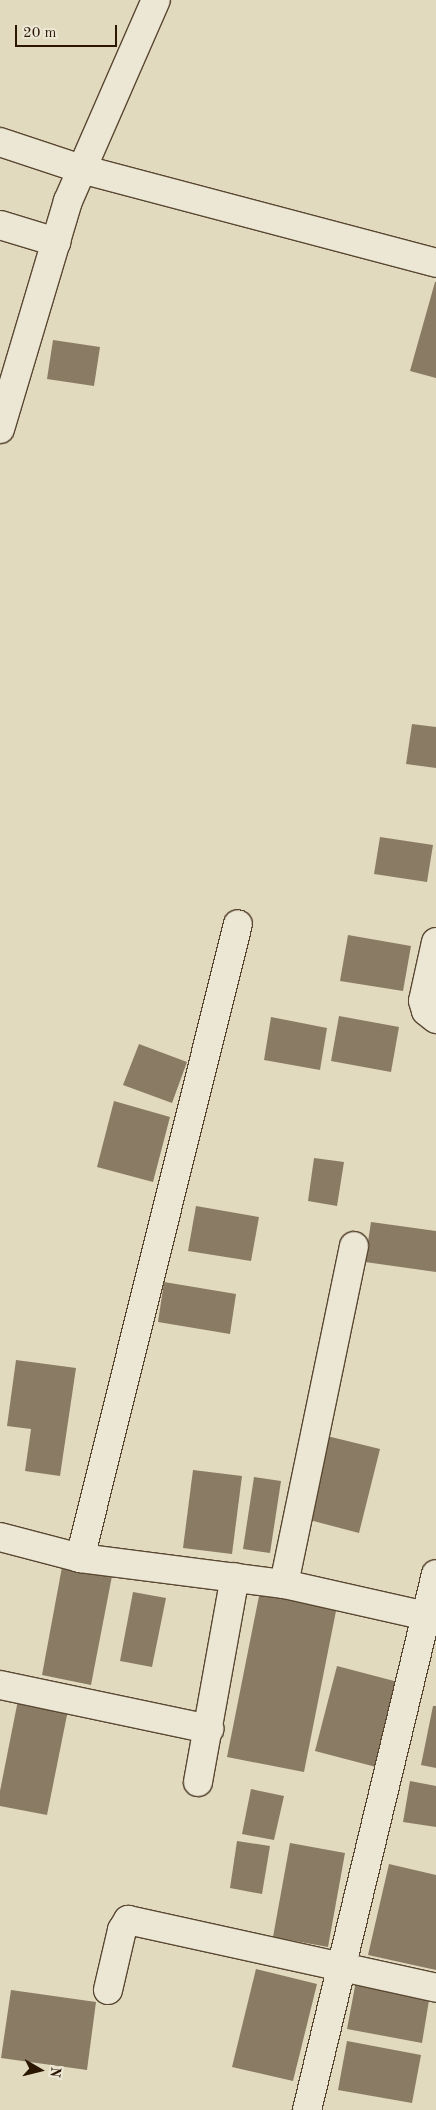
<!DOCTYPE html>
<style>
body{margin:0}
#map{position:relative;width:436px;height:2110px;overflow:hidden;background:#e2dabf;font-family:"Old Standard TT",serif}
div>[style]{position:absolute}
[style*='--x']{left:calc(var(--x)*1px);top:calc(var(--y)*1px);width:calc(var(--w)*1px);rotate:calc(var(--a)*1deg)}
.building>*{inset:0;background:#8a7c64}
.roads{filter:drop-shadow(1px 0 #594731) drop-shadow(-1px 0 #594731) drop-shadow(0 1px #594731) drop-shadow(0 -1px #594731)}
.minor>*{height:28px;margin:-14px;padding:0 14px;transform-origin:14px;border-radius:14px;background:#ece7d5}
span{translate:-50% -50%;white-space:nowrap;text-align:center;line-height:1.15;-webkit-text-stroke:4px #ece7d5;paint-order:stroke}
.north{position:absolute;left:15px;top:2045px;width:50px;height:50px;-webkit-text-stroke:4px #ece7d5;paint-order:stroke;rotate:98deg;font-size:14px;font-weight:700;line-height:20px;text-align:center;color:#2b1602}
.north::after{content:'';display:block;margin:auto;width:18px;height:22px;background:#2b1602;clip-path:polygon(50% 0,100% 100%,50% 72%,0 100%)}
.scale{position:absolute;left:15px;top:25px;width:102px;height:22px;box-sizing:border-box;border:2px solid #2b1602;border-top:0;padding-left:6px;font-size:15px;line-height:18px;white-space:nowrap;color:#2b1602;-webkit-text-stroke:4px #ece7d5;paint-order:stroke}
</style>
<div id="map">
<div class="building">
<i style="clip-path:polygon(435px 282px,436px 282px,436px 378px,410px 371px)"></i>
<i style="clip-path:polygon(53px 340px,100px 347px,94px 386px,47px 379px)"></i>
<i style="clip-path:polygon(412px 724px,436px 727px,436px 768px,406px 764px)"></i>
<i style="clip-path:polygon(380px 837px,433px 845px,427px 882px,374px 874px)"></i>
<i style="clip-path:polygon(348px 935px,411px 946px,403px 991px,340px 981px)"></i>
<i style="clip-path:polygon(339px 1016px,399px 1027px,391px 1072px,331px 1061px)"></i>
<i style="clip-path:polygon(271px 1017px,327px 1028px,320px 1070px,264px 1060px)"></i>
<i style="clip-path:polygon(139px 1044px,187px 1062px,172px 1103px,123px 1085px)"></i>
<i style="clip-path:polygon(114px 1101px,170px 1117px,153px 1182px,97px 1167px)"></i>
<i style="clip-path:polygon(314px 1158px,344px 1162px,337px 1206px,308px 1201px)"></i>
<i style="clip-path:polygon(196px 1206px,259px 1217px,251px 1261px,188px 1251px)"></i>
<i style="clip-path:polygon(371px 1222px,436px 1231px,436px 1272px,365px 1262px)"></i>
<i style="clip-path:polygon(164px 1282px,236px 1294px,230px 1334px,158px 1322px)"></i>
<i style="clip-path:polygon(16px 1360px,76px 1368px,60px 1476px,25px 1471px,31px 1429px,7px 1426px)"></i>
<i style="clip-path:polygon(323px 1435px,380px 1449px,359px 1533px,302px 1518px)"></i>
<i style="clip-path:polygon(193px 1470px,242px 1476px,232px 1554px,183px 1548px)"></i>
<i style="clip-path:polygon(254px 1477px,281px 1481px,270px 1553px,243px 1549px)"></i>
<i style="clip-path:polygon(62px 1567px,112px 1576px,91px 1685px,42px 1675px)"></i>
<i style="clip-path:polygon(260px 1591px,337px 1606px,304px 1772px,227px 1757px)"></i>
<i style="clip-path:polygon(133px 1592px,166px 1598px,152px 1667px,120px 1661px)"></i>
<i style="clip-path:polygon(337px 1666px,398px 1682px,376px 1767px,315px 1751px)"></i>
<i style="clip-path:polygon(18px 1700px,68px 1710px,47px 1815px,0 1806px,0 1791px)"></i>
<i style="clip-path:polygon(433px 1706px,436px 1706px,436px 1768px,421px 1765px)"></i>
<i style="clip-path:polygon(410px 1781px,436px 1786px,436px 1827px,403px 1822px)"></i>
<i style="clip-path:polygon(251px 1789px,284px 1796px,274px 1840px,242px 1834px)"></i>
<i style="clip-path:polygon(237px 1841px,270px 1846px,262px 1894px,230px 1888px)"></i>
<i style="clip-path:polygon(290px 1843px,345px 1853px,328px 1947px,273px 1937px)"></i>
<i style="clip-path:polygon(389px 1864px,436px 1875px,436px 1970px,368px 1955px)"></i>
<i style="clip-path:polygon(256px 1969px,317px 1984px,293px 2081px,232px 2067px)"></i>
<i style="clip-path:polygon(356px 1981px,430px 1994px,422px 2043px,347px 2029px)"></i>
<i style="clip-path:polygon(11px 1990px,96px 2002px,87px 2070px,1px 2058px)"></i>
<i style="clip-path:polygon(347px 2041px,421px 2055px,412px 2103px,338px 2090px)"></i>
</div>
<div class="roads">
<div class="minor">
<i style="--x:0;--y:142;--w:85;--a:18.4"></i>
<i style="--x:81;--y:169;--w:367;--a:14.8"></i>
<i style="--x:0;--y:225;--w:59;--a:16.9"></i>
<i style="--x:0;--y:429;--w:238;--a:-73.4"></i>
<i style="--x:68;--y:201;--w:219;--a:-66.4"></i>
<i style="--x:436;--y:942;--w:60;--a:102.4"></i>
<i style="--x:423;--y:1001;--w:10;--a:73"></i>
<i style="--x:426;--y:1011;--w:13;--a:39"></i>
<i style="--x:0;--y:1537;--w:83;--a:14.7"></i>
<i style="--x:80;--y:1558;--w:206;--a:7.3"></i>
<i style="--x:284;--y:1584;--w:146;--a:12.7"></i>
<i style="--x:80;--y:1558;--w:653;--a:-76.01"></i>
<i style="--x:284;--y:1584;--w:345;--a:-78.3"></i>
<i style="--x:0;--y:1685;--w:214;--a:11.9"></i>
<i style="--x:198;--y:1782;--w:208;--a:-79.8"></i>
<i style="--x:108;--y:1990;--w:62;--a:-76.9"></i>
<i style="--x:122;--y:1930;--w:12;--a:-59"></i>
<i style="--x:128;--y:1920;--w:315;--a:12.4"></i>
<i style="--x:307;--y:2110;--w:551;--a:-76.47"></i>
</div>
</div>
<div class="north">N</div>
<div class="scale">20 m</div>
</div>
